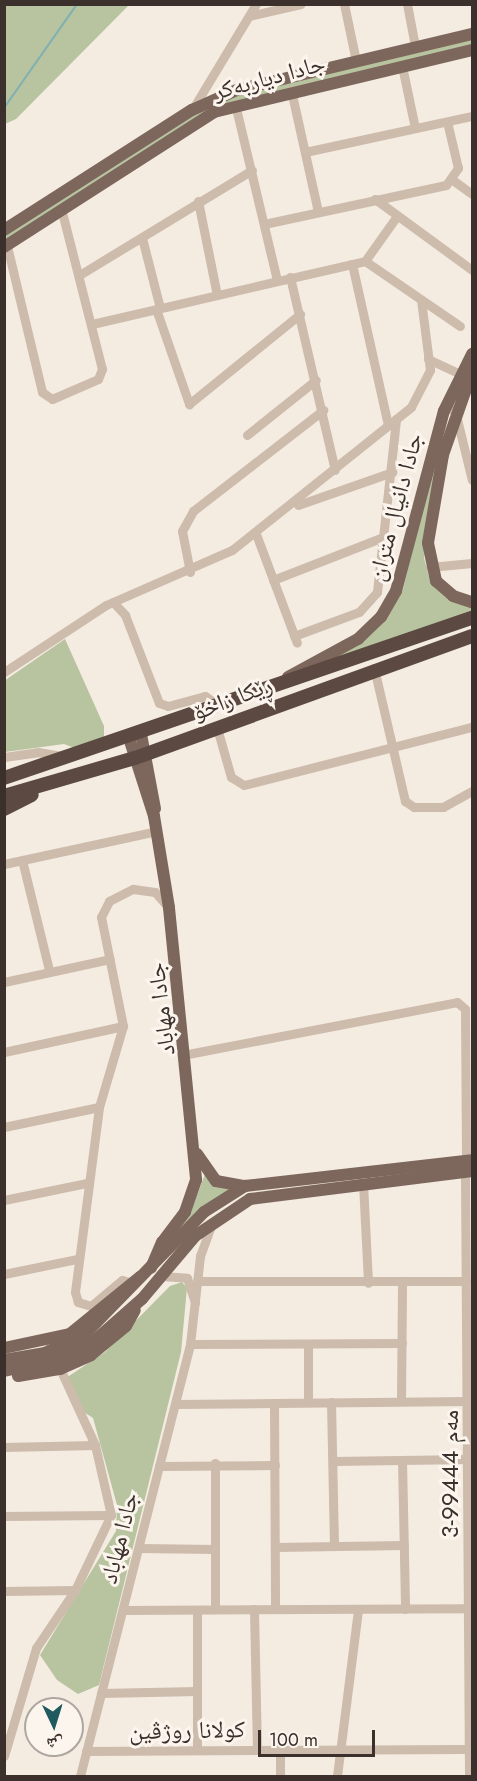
<!DOCTYPE html>
<meta charset="utf-8">
<style>
body{margin:0}
#map{position:relative;width:477px;height:1781px;overflow:hidden;background:#f4ebe1;font-family:Jost,"Noto Naskh Arabic",sans-serif}
div>[style]{position:absolute}
[style*='--x']{left:calc(var(--x)*1px);top:calc(var(--y)*1px);width:calc(var(--w)*1px);rotate:calc(var(--a)*1deg)}
.green>*{inset:0;background:#b8c4a0}
.stream>*{height:2px;margin:-1px;padding:0 1px;transform-origin:1px;border-radius:1px;background:#7fb0b2}
.minor>*{height:9px;margin:-4.5px;padding:0 4.5px;transform-origin:4.5px;border-radius:4.5px;background:#cdbbac}
.major>*{height:12px;margin:-6px;padding:0 6px;transform-origin:6px;border-radius:6px;background:#7d675c}
.highway>*{height:14px;margin:-7px;padding:0 7px;transform-origin:7px;border-radius:7px;background:#5c4a42}
span{translate:-50% -50%;white-space:nowrap;text-align:center;line-height:1.15;-webkit-text-stroke:6px #fbf5ee;paint-order:stroke}
.street-label{font-size:24px;color:#3b302b}
.frame{position:absolute;inset:0;border:6px solid #3b302b;pointer-events:none}
.north{position:absolute;left:24px;top:1697px;width:60px;height:60px;box-sizing:border-box;background:#fbf5ee;border:2px solid #aea6a0;border-radius:50%;rotate:176deg;font-size:16px;font-weight:700;line-height:24px;text-align:center;color:#3b302b}
.north::after{content:'';display:block;margin:auto;width:21px;height:27px;background:#1f5a5e;clip-path:polygon(50% 0,100% 100%,50% 72%,0 100%)}
.scale{position:absolute;left:258px;top:1730px;width:117px;height:27px;box-sizing:border-box;border:3px solid #3b302b;border-top:0;padding-left:8px;font-size:18px;line-height:21px;white-space:nowrap;color:#3b302b;-webkit-text-stroke:4px #fbf5ee;paint-order:stroke}
</style>
<div id="map">
<div class="green">
<i style="clip-path:polygon(5px 4px,129px 4px,129px 5px,16px 119px,5px 124px)"></i>
<i style="clip-path:polygon(472px 34px,472px 50px,235px 104px,5px 247px,5px 230px,192px 110px,237px 90px)"></i>
<i style="clip-path:polygon(441px 435px,424px 558px,429px 577px,472px 606px,472px 612px,325px 662px,392px 609px,403px 589px)"></i>
<i style="clip-path:polygon(65px 639px,104px 726px,104px 740px,80px 750px,64px 744px,5px 752px,4px 681px)"></i>
<i style="clip-path:polygon(205px 1174px,231px 1189px,164px 1245px,191px 1212px)"></i>
<i style="clip-path:polygon(182px 1282px,187px 1288px,181px 1352px,99px 1685px,78px 1694px,57px 1680px,40px 1655px,116px 1531px,117px 1505px,93px 1418px,75px 1406px,66px 1378px,105px 1352px,170px 1286px)"></i>
</div>
<div class="stream">
<i style="--x:4;--y:108;--w:127;--a:-54.9"></i>
</div>
<div class="minor">
<i style="--x:344;--y:4;--w:58;--a:78.1"></i>
<i style="--x:407;--y:4;--w:43;--a:79.2"></i>
<i style="--x:249;--y:16;--w:53;--a:-13"></i>
<i style="--x:402;--y:66;--w:63;--a:78.2"></i>
<i style="--x:291;--y:90;--w:125;--a:77.5"></i>
<i style="--x:235;--y:104;--w:181;--a:76.6"></i>
<i style="--x:192;--y:110;--w:124;--a:-58.9"></i>
<i style="--x:305;--y:152;--w:171;--a:-12.2"></i>
<i style="--x:454;--y:181;--w:22;--a:36"></i>
<i style="--x:375;--y:199;--w:120;--a:36.2"></i>
<i style="--x:198;--y:201;--w:96;--a:78.6"></i>
<i style="--x:264;--y:224;--w:186;--a:-12.1"></i>
<i style="--x:446;--y:185;--w:21;--a:-55"></i>
<i style="--x:458;--y:168;--w:47;--a:-103.4"></i>
<i style="--x:142;--y:238;--w:72;--a:75.6"></i>
<i style="--x:7;--y:246;--w:150;--a:76.5"></i>
<i style="--x:42;--y:392;--w:12;--a:35"></i>
<i style="--x:52;--y:399;--w:50;--a:-23.5"></i>
<i style="--x:98;--y:379;--w:11;--a:-68"></i>
<i style="--x:102;--y:369;--w:162;--a:-104.3"></i>
<i style="--x:365;--y:261;--w:115;--a:34.4"></i>
<i style="--x:352;--y:264;--w:165;--a:77.4"></i>
<i style="--x:81;--y:274;--w:200;--a:-31.3"></i>
<i style="--x:290;--y:277;--w:198;--a:76.9"></i>
<i style="--x:156;--y:309;--w:101;--a:70.8"></i>
<i style="--x:189;--y:404;--w:143;--a:-39"></i>
<i style="--x:92;--y:324;--w:280;--a:-13"></i>
<i style="--x:365;--y:261;--w:55;--a:-54.6"></i>
<i style="--x:428;--y:359;--w:35;--a:25"></i>
<i style="--x:446;--y:407;--w:10;--a:24"></i>
<i style="--x:455;--y:411;--w:71;--a:76.2"></i>
<i style="--x:247;--y:435;--w:88;--a:-38.6"></i>
<i style="--x:298;--y:505;--w:100;--a:-19.3"></i>
<i style="--x:256;--y:534;--w:116;--a:69.4"></i>
<i style="--x:430;--y:567;--w:42;--a:-5.4"></i>
<i style="--x:190;--y:572;--w:42;--a:-101"></i>
<i style="--x:182;--y:531;--w:23;--a:-61"></i>
<i style="--x:193;--y:511;--w:165;--a:-37.8"></i>
<i style="--x:273;--y:580;--w:121;--a:-21.3"></i>
<i style="--x:113;--y:602;--w:18;--a:47"></i>
<i style="--x:125;--y:615;--w:94;--a:68.9"></i>
<i style="--x:159;--y:703;--w:9;--a:18"></i>
<i style="--x:168;--y:706;--w:38;--a:-15"></i>
<i style="--x:205;--y:696;--w:17;--a:36"></i>
<i style="--x:294;--y:636;--w:69;--a:-20.3"></i>
<i style="--x:359;--y:612;--w:27;--a:-48"></i>
<i style="--x:377;--y:592;--w:174;--a:-83.7"></i>
<i style="--x:374;--y:668;--w:137;--a:76.9"></i>
<i style="--x:405;--y:801;--w:11;--a:34"></i>
<i style="--x:414;--y:807;--w:29;--a:0"></i>
<i style="--x:443;--y:807;--w:33;--a:-29"></i>
<i style="--x:4;--y:672;--w:122;--a:-33.3"></i>
<i style="--x:106;--y:605;--w:137;--a:-23.6"></i>
<i style="--x:232;--y:550;--w:229;--a:-38.6"></i>
<i style="--x:411;--y:407;--w:42;--a:-62.8"></i>
<i style="--x:430;--y:370;--w:71;--a:-97.3"></i>
<i style="--x:217;--y:728;--w:51;--a:74.1"></i>
<i style="--x:231;--y:777;--w:15;--a:32"></i>
<i style="--x:244;--y:785;--w:235;--a:-14.3"></i>
<i style="--x:4;--y:757;--w:34;--a:-8"></i>
<i style="--x:38;--y:752;--w:29;--a:10"></i>
<i style="--x:22;--y:860;--w:113;--a:76.2"></i>
<i style="--x:4;--y:864;--w:156;--a:-12.2"></i>
<i style="--x:4;--y:982;--w:108;--a:-12.2"></i>
<i style="--x:4;--y:1052;--w:122;--a:-12.3"></i>
<i style="--x:188;--y:1054;--w:274;--a:-10.9"></i>
<i style="--x:457;--y:1002;--w:11;--a:41"></i>
<i style="--x:465;--y:1009;--w:152;--a:89.6"></i>
<i style="--x:4;--y:1127;--w:97;--a:-11.9"></i>
<i style="--x:465;--y:1172;--w:604;--a:89.62"></i>
<i style="--x:363;--y:1183;--w:100;--a:87.1"></i>
<i style="--x:4;--y:1200;--w:85;--a:-11.6"></i>
<i style="--x:4;--y:1274;--w:75;--a:-11.6"></i>
<i style="--x:161;--y:1276;--w:26;--a:4"></i>
<i style="--x:187;--y:1278;--w:26;--a:72"></i>
<i style="--x:201;--y:1281;--w:265;--a:0"></i>
<i style="--x:129;--y:1282;--w:7;--a:-164"></i>
<i style="--x:122;--y:1280;--w:40;--a:140"></i>
<i style="--x:91;--y:1306;--w:14;--a:-163"></i>
<i style="--x:78;--y:1302;--w:10;--a:-107"></i>
<i style="--x:75;--y:1292;--w:187;--a:-82.6"></i>
<i style="--x:99;--y:1107;--w:84;--a:-73.5"></i>
<i style="--x:123;--y:1026;--w:111;--a:-101.4"></i>
<i style="--x:101;--y:917;--w:18;--a:-63"></i>
<i style="--x:109;--y:901;--w:27;--a:-27"></i>
<i style="--x:133;--y:889;--w:22;--a:8"></i>
<i style="--x:155;--y:892;--w:20;--a:49"></i>
<i style="--x:190;--y:1344;--w:212;--a:-0.3"></i>
<i style="--x:401;--y:1401;--w:119;--a:-89.5"></i>
<i style="--x:308;--y:1402;--w:57;--a:-90"></i>
<i style="--x:331;--y:1402;--w:144;--a:88.8"></i>
<i style="--x:274;--y:1403;--w:206;--a:89.7"></i>
<i style="--x:176;--y:1404;--w:293;--a:-0.6"></i>
<i style="--x:4;--y:1447;--w:91;--a:-1.3"></i>
<i style="--x:402;--y:1460;--w:149;--a:88.8"></i>
<i style="--x:333;--y:1461;--w:136;--a:-0.8"></i>
<i style="--x:159;--y:1466;--w:116;--a:-0.5"></i>
<i style="--x:4;--y:1516;--w:107;--a:-0.5"></i>
<i style="--x:275;--y:1547;--w:129;--a:-0.9"></i>
<i style="--x:139;--y:1548;--w:76;--a:0.8"></i>
<i style="--x:4;--y:1591;--w:71;--a:-0.8"></i>
<i style="--x:215;--y:1608;--w:145;--a:-90"></i>
<i style="--x:254;--y:1609;--w:139;--a:88.8"></i>
<i style="--x:123;--y:1610;--w:347;--a:-0.3"></i>
<i style="--x:197;--y:1611;--w:138;--a:90"></i>
<i style="--x:101;--y:1693;--w:96;--a:-1.2"></i>
<i style="--x:280;--y:1748;--w:28;--a:90"></i>
<i style="--x:86;--y:1751;--w:383;--a:-0.3"></i>
<i style="--x:4;--y:1756;--w:113;--a:-73.5"></i>
<i style="--x:36;--y:1648;--w:70;--a:-56.1"></i>
<i style="--x:75;--y:1590;--w:83;--a:-64.4"></i>
<i style="--x:111;--y:1515;--w:72;--a:-102.9"></i>
<i style="--x:95;--y:1445;--w:84;--a:-114.7"></i>
<i style="--x:80;--y:1776;--w:446;--a:-75.7"></i>
<i style="--x:190;--y:1344;--w:89;--a:-83.5"></i>
<i style="--x:200;--y:1256;--w:32;--a:-70"></i>
<i style="--x:337;--y:1776;--w:168;--a:-82.8"></i>
</div>
<div class="major">
<i style="--x:4;--y:230;--w:223;--a:-32.6"></i>
<i style="--x:192;--y:110;--w:49;--a:-24"></i>
<i style="--x:237;--y:90;--w:242;--a:-13.4"></i>
<i style="--x:4;--y:247;--w:250;--a:-32.7"></i>
<i style="--x:214;--y:112;--w:265;--a:-13.5"></i>
<i style="--x:472;--y:372;--w:88;--a:109.3"></i>
<i style="--x:443;--y:455;--w:89;--a:99.7"></i>
<i style="--x:428;--y:543;--w:39;--a:78"></i>
<i style="--x:436;--y:581;--w:23;--a:41"></i>
<i style="--x:453;--y:596;--w:20;--a:18"></i>
<i style="--x:288;--y:677;--w:80;--a:-28.5"></i>
<i style="--x:358;--y:639;--w:32;--a:-44"></i>
<i style="--x:381;--y:617;--w:30;--a:-60"></i>
<i style="--x:396;--y:591;--w:186;--a:-75.1"></i>
<i style="--x:444;--y:411;--w:64;--a:-63.8"></i>
<i style="--x:141;--y:734;--w:76;--a:79.4"></i>
<i style="--x:129;--y:738;--w:82;--a:72.2"></i>
<i style="--x:154;--y:816;--w:93;--a:80.7"></i>
<i style="--x:169;--y:908;--w:273;--a:84.3"></i>
<i style="--x:196;--y:1180;--w:34;--a:109"></i>
<i style="--x:185;--y:1212;--w:38;--a:127"></i>
<i style="--x:162;--y:1242;--w:28;--a:113"></i>
<i style="--x:197;--y:1154;--w:33;--a:55"></i>
<i style="--x:216;--y:1181;--w:29;--a:10"></i>
<i style="--x:4;--y:1348;--w:67;--a:-12"></i>
<i style="--x:70;--y:1334;--w:90;--a:-39.2"></i>
<i style="--x:4;--y:1360;--w:42;--a:-9.7"></i>
<i style="--x:45;--y:1353;--w:44;--a:-25.4"></i>
<i style="--x:85;--y:1334;--w:170;--a:-45.7"></i>
<i style="--x:204;--y:1212;--w:49;--a:-32.4"></i>
<i style="--x:245;--y:1186;--w:228;--a:-6.5"></i>
<i style="--x:4;--y:1371;--w:56;--a:-12.3"></i>
<i style="--x:59;--y:1359;--w:38;--a:-27"></i>
<i style="--x:93;--y:1342;--w:65;--a:-41.3"></i>
<i style="--x:142;--y:1299;--w:82;--a:-49.9"></i>
<i style="--x:195;--y:1236;--w:66;--a:-33.9"></i>
<i style="--x:250;--y:1199;--w:224;--a:-7.2"></i>
<i style="--x:18;--y:1376;--w:43;--a:-9.5"></i>
<i style="--x:60;--y:1369;--w:34;--a:-24"></i>
<i style="--x:91;--y:1355;--w:45;--a:-39.6"></i>
<i style="--x:126;--y:1326;--w:18;--a:-61"></i>
</div>
<div class="highway">
<i style="--x:4;--y:778;--w:495;--a:-18.9"></i>
<i style="--x:4;--y:796;--w:136;--a:-16.2"></i>
<i style="--x:135;--y:758;--w:358;--a:-19.9"></i>
<i style="--x:4;--y:809;--w:31;--a:-27"></i>
</div>
<div class="street-label">
<span style="left:269px;top:77px;rotate:-15deg">جادا دیاربه‌كر</span>
<span style="left:395px;top:507px;rotate:-75deg">جادا دانيال متران</span>
<span style="left:232px;top:698px;rotate:-21deg">ڕێکا زاخۆ</span>
<span style="left:161px;top:1009px;rotate:-97deg">جادا مهاباد</span>
<span style="left:450px;top:1474px;rotate:-90deg">مەم 99444-3</span>
<span style="left:119px;top:1538px;rotate:-76deg">جادا مهاباد</span>
<span style="left:187px;top:1730px;rotate:-1deg">کولانا روژڤین</span>
</div>
<div class="frame"></div>
<div class="north">ش</div>
<div class="scale">100 m</div>
</div>
